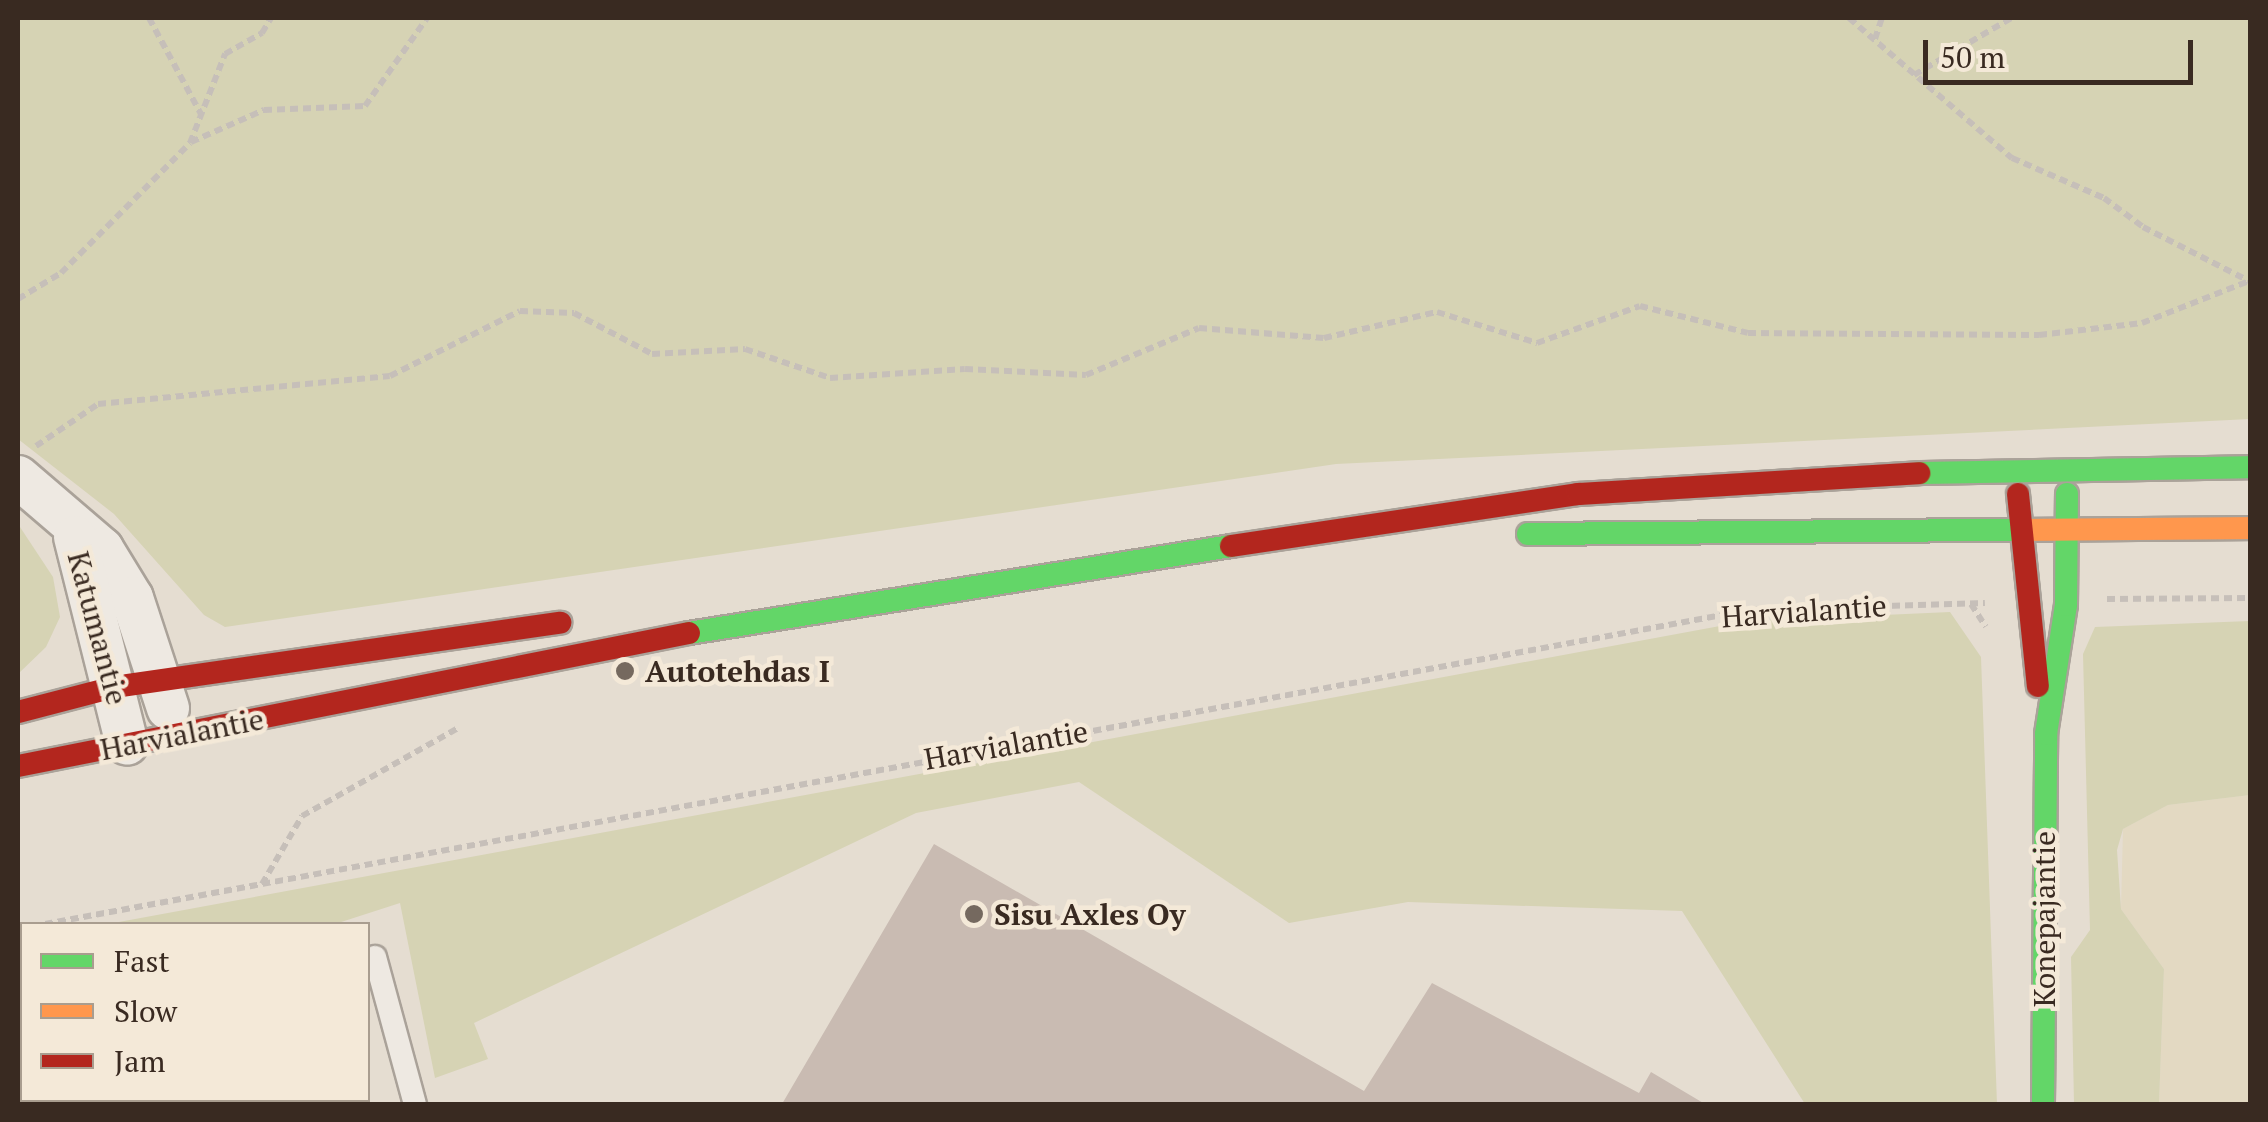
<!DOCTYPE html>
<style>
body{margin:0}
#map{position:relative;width:2268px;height:1122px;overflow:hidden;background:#e5ddd1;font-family:"PT Serif",serif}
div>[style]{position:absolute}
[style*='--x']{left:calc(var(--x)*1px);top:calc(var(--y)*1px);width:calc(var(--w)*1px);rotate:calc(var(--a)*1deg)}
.farmland>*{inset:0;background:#e3d9c2}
.green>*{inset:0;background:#d6d3b4}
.building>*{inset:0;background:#c9bbb2}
.path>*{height:6px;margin-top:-3px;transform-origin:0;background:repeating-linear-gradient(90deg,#c6bfb9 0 8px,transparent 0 13px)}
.roads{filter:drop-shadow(2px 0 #aaa299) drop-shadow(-2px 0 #aaa299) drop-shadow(0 2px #aaa299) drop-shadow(0 -2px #aaa299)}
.lane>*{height:22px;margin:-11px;padding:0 11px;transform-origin:11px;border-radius:11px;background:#eee9e2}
.street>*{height:42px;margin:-21px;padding:0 21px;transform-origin:21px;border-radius:21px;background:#eee9e2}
.fast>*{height:22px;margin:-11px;padding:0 11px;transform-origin:11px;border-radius:11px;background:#63d668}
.slow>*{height:22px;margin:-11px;padding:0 11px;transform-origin:11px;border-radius:11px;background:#ff974d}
.jam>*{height:22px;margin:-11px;padding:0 11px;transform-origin:11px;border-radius:11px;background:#b3261e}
.dots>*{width:28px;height:28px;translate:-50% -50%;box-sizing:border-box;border:5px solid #f4e9d8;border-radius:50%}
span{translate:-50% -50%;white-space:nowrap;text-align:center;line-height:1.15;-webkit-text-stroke:9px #f4e9d8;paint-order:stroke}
.street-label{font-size:30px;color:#392a21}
.poi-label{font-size:30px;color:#392a21;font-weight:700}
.left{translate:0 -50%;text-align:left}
.frame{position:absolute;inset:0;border:20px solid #392a21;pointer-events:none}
.legend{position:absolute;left:20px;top:922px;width:350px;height:180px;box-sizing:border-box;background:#f4e9d8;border:2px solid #a99d8f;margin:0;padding:12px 18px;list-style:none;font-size:30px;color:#392a21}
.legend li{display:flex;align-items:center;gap:20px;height:50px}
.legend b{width:50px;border:2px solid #a99d8f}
.scale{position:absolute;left:1923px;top:40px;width:270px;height:45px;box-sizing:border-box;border:5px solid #392a21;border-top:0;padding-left:12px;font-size:30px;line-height:35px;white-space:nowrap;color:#392a21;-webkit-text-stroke:8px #f4e9d8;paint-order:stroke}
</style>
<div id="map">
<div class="farmland">
<i style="clip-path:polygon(2250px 795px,2250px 1104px,2159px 1104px,2164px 969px,2121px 909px,2123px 829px,2168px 805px)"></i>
</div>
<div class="green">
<i style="clip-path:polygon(18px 18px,2250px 18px,2250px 419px,1336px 464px,225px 627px,204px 615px,114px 514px,18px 439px)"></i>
<i style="clip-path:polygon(18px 524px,53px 577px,60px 617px,46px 647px,18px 674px)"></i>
<i style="clip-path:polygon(1950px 612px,1981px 657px,1997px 1104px,1805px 1104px,1682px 911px,1408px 902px,1289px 923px,1079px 782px,916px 813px,474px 1023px,488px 1059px,435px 1078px,400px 903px,335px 924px,108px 924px,1747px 621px)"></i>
<i style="clip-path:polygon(2250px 621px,2250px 795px,2168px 805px,2123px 829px,2117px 850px,2121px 909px,2164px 969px,2159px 1104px,2074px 1104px,2071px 957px,2090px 930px,2083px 654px,2095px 627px)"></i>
</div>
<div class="building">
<i style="clip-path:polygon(934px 844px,1364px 1091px,1432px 983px,1639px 1093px,1651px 1072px,1705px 1104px,782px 1104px)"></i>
</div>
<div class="path">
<i style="--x:149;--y:18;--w:109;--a:61.6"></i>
<i style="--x:1849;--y:18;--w:215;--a:40.7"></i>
<i style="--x:2012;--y:158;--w:100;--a:23.5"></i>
<i style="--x:2104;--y:198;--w:49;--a:36.6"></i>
<i style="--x:2143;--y:227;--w:119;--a:27"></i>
<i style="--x:1875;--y:39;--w:22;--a:-72"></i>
<i style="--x:1914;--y:75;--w:113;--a:-30.4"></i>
<i style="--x:191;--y:142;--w:80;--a:-23.7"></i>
<i style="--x:264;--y:110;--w:101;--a:-2.3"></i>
<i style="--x:365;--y:106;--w:108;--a:-54.8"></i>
<i style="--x:18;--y:299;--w:50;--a:-31.2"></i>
<i style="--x:61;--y:273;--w:183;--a:-45.2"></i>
<i style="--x:190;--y:143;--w:96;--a:-68.5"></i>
<i style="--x:225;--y:54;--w:43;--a:-29.6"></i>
<i style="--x:262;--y:33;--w:17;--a:-59"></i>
<i style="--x:36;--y:446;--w:75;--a:-34.1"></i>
<i style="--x:98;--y:404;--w:293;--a:-5.5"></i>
<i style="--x:390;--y:376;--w:145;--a:-26.6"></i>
<i style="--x:520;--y:311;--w:54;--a:2.1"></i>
<i style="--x:574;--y:313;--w:88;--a:27.7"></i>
<i style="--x:652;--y:354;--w:93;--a:-3.1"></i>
<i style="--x:745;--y:349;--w:90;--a:18.8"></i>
<i style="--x:830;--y:378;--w:135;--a:-3.8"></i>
<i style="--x:965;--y:369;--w:121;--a:2.8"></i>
<i style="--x:1086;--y:375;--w:122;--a:-22.6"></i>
<i style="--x:1199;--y:328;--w:125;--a:4.6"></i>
<i style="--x:1324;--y:338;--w:116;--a:-13"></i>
<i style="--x:1437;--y:312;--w:105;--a:17.2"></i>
<i style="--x:1537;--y:343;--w:109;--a:-19.8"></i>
<i style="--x:1640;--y:306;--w:111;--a:14"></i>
<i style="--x:1748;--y:333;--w:291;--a:0.4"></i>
<i style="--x:2039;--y:335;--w:104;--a:-6.6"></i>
<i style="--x:2142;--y:323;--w:115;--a:-21.4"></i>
<i style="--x:2107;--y:599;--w:143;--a:-0.4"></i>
<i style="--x:1971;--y:604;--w:27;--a:57"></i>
<i style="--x:262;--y:884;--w:79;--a:-59.5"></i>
<i style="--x:302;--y:816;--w:181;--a:-29.4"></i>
<i style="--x:45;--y:924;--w:1733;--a:-10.44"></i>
<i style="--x:1749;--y:610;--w:236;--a:-1.7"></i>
<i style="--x:18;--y:930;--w:4;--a:-14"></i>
</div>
<div class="roads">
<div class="lane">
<i style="--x:375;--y:957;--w:152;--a:74.8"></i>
</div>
<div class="street">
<i style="--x:18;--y:477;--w:111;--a:40.6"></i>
<i style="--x:102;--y:549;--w:57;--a:58.5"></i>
<i style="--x:132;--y:598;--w:116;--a:71.9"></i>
<i style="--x:75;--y:537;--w:213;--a:75.9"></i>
</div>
<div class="fast">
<i style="--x:1919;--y:473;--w:331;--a:-1"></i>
<i style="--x:1528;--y:534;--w:499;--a:-0.5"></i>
<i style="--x:689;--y:633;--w:549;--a:-9.12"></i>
<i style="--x:2043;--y:1104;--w:370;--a:-89.5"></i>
<i style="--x:2046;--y:734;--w:131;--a:-81.2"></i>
<i style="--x:2066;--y:605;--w:111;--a:-89.5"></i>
</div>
<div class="slow">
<i style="--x:2027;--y:530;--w:223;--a:-0.5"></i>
</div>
<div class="jam">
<i style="--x:2018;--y:494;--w:193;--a:84.1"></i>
<i style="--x:1231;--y:546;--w:351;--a:-8.5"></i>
<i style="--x:1578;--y:494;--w:342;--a:-3.5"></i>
<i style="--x:18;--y:712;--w:99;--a:-14.6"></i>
<i style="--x:114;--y:687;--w:451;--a:-8.2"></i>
<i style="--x:18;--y:766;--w:684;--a:-11.21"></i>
</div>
</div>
<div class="dots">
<i style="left:625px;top:671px;background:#75695f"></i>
<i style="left:974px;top:914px;background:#75695f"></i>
</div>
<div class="street-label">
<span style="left:1804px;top:611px;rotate:-4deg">Harvialantie</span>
<span style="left:98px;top:628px;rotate:75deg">Katumantie</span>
<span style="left:182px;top:734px;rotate:-11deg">Harvialantie</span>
<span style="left:1006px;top:745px;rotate:-10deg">Harvialantie</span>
<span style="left:2044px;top:919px;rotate:-90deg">Konepajantie</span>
</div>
<div class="poi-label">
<span class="left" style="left:645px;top:671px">Autotehdas I</span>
<span class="left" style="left:994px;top:914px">Sisu Axles Oy</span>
</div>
<div class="frame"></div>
<ul class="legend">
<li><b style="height:12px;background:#63d668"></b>Fast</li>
<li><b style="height:12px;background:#ff974d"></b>Slow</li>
<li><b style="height:12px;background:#b3261e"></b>Jam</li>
</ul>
<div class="scale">50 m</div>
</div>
